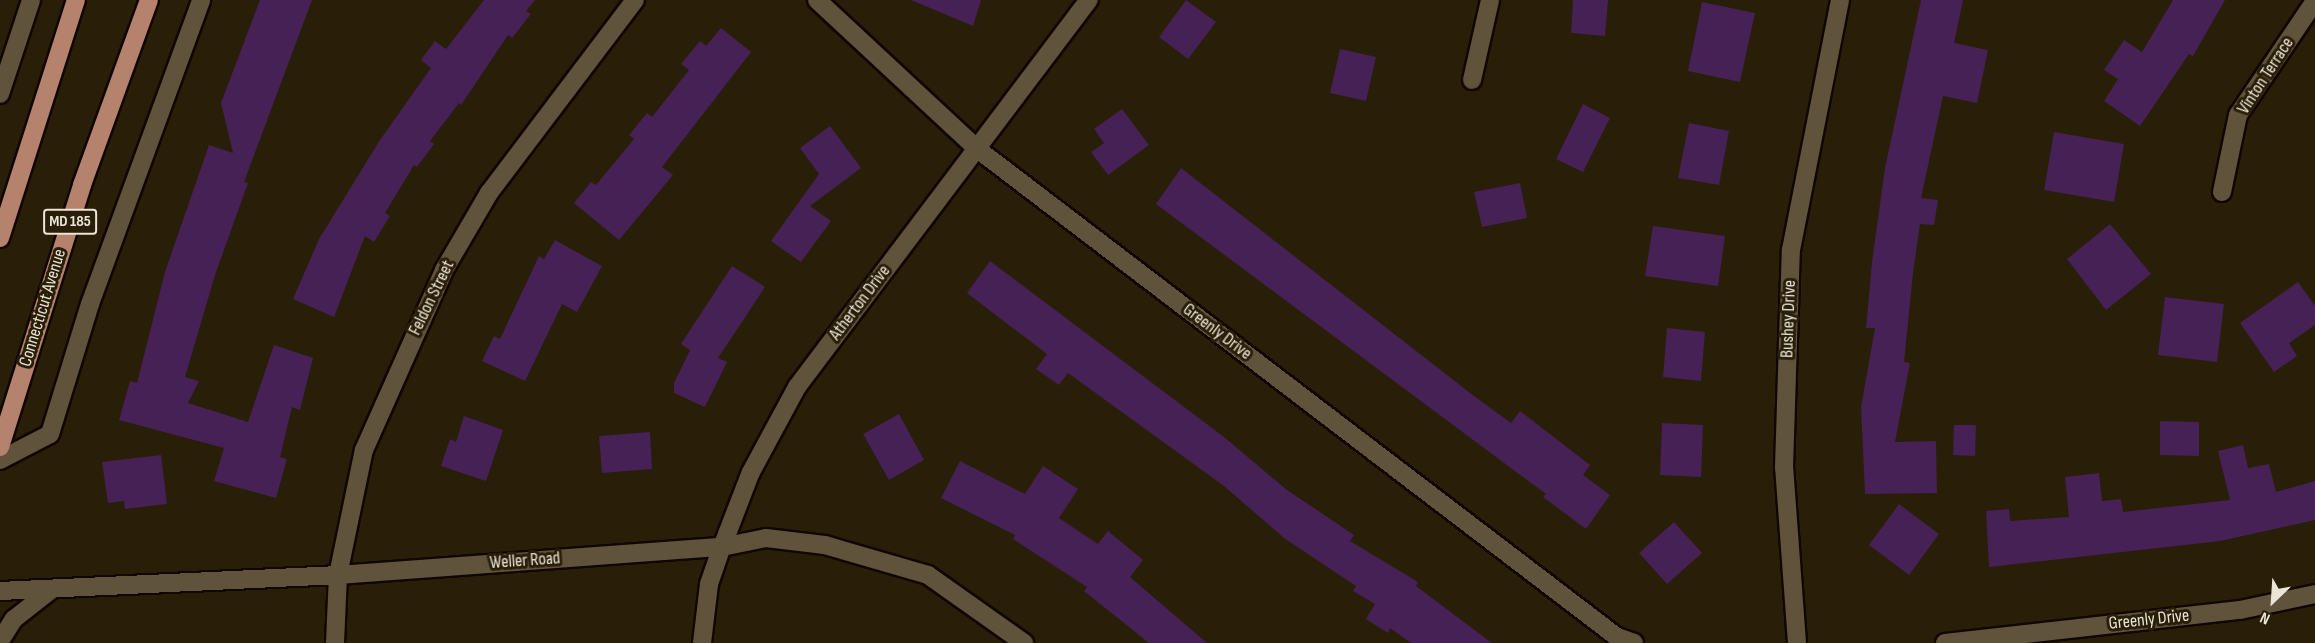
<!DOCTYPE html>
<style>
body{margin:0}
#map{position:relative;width:2315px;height:643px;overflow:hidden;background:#291e08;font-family:"Sofia Sans Condensed",sans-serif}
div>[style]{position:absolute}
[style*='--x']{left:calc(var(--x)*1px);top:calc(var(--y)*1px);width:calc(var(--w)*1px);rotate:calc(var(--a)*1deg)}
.building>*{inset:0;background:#452156}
.roads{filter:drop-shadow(2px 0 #110700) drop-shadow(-2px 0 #110700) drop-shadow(0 2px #110700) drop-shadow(0 -2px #110700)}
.minor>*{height:18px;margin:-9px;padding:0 9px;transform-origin:9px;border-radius:9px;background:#5f533c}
.major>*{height:18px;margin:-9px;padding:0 9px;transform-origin:9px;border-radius:9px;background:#b5826d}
span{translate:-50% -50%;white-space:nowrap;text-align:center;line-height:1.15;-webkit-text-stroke:6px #291e08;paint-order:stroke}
.shield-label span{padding:2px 4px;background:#291e08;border:2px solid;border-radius:4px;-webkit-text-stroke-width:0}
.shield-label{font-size:16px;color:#ebe4d7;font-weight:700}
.street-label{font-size:18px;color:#ebe4d7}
.north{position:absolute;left:2243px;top:571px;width:60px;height:60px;-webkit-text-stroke:4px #291e08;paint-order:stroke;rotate:205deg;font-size:16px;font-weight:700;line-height:24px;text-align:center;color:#ebe4d7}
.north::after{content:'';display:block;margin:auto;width:21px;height:27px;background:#ebe4d7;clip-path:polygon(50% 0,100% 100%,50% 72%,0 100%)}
</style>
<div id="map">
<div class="building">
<i style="clip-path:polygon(260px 0,312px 0,244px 182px,248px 183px,215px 275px,185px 377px,199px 381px,188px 403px,248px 422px,274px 345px,313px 358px,300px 410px,292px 407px,280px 457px,287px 459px,276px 498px,214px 481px,224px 448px,119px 420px,130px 381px,137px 383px,165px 272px,209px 145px,233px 153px,221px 103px)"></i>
<i style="clip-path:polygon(484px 0,535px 0,526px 11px,531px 14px,512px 38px,508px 35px,461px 105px,459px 103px,430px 141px,434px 144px,417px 167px,414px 165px,385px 213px,390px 216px,374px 242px,365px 236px,334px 317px,293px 299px,319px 239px,380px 140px,431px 68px,421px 60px,435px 41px,446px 49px)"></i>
<i style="clip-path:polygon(911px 0,981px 0,973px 26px)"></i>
<i style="clip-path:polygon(1186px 0,1216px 22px,1188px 59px,1159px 37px)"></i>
<i style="clip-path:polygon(1573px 0,1608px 0,1605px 36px,1571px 33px)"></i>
<i style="clip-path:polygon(1921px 0,1963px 0,1954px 43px,1988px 50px,1977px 103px,1943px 96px,1921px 198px,1938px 200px,1934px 225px,1920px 224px,1913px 273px,1904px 362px,1910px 363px,1895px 442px,1936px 441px,1937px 493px,1865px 494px,1861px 407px,1875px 328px,1866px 328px,1872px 262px,1885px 168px)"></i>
<i style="clip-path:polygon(2173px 0,2225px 0,2193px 56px,2189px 54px,2140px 126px,2104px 101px,2118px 79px,2104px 70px,2124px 40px,2142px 52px)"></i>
<i style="clip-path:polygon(1702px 2px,1755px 13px,1740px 82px,1688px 71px)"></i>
<i style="clip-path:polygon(721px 28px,751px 52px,662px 167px,673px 175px,619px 240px,574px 203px,591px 182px,596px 185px,634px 139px,629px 135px,647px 113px,652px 117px,689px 70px,681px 64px,700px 41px,706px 46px)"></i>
<i style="clip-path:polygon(1340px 49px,1376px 57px,1366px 101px,1330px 93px)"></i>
<i style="clip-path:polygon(1583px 104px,1610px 118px,1583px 172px,1556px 159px)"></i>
<i style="clip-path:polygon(1122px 109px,1149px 145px,1108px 175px,1091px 152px,1104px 143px,1094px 129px)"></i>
<i style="clip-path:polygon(1689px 123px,1729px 131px,1719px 185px,1678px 178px)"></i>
<i style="clip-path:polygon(830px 126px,861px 168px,810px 206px,831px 221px,801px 262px,771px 241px,819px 174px,800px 148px)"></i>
<i style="clip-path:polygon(2054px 132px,2124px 144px,2114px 202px,2044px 190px)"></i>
<i style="clip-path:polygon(1181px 168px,1474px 396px,1511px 423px,1520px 411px,1590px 465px,1583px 475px,1610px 495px,1586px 529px,1543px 497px,1546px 494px,1156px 204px)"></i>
<i style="clip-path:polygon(1520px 183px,1527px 218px,1482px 227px,1474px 192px)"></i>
<i style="clip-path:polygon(2110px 224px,2151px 274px,2106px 310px,2067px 259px)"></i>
<i style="clip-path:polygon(1653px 226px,1725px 236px,1718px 286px,1645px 276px)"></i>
<i style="clip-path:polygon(555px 240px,602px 266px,577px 312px,562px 304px,525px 381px,482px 361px,494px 336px,500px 339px,539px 256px,544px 259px)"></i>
<i style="clip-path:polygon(990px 261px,1224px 437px,1287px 490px,1354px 535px,1350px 541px,1418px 582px,1416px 586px,1492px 643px,1411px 643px,1390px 628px,1388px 633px,1366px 619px,1375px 604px,1353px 591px,1356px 586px,1284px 538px,1224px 486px,1068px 373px,1059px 385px,1036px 369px,1047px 354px,967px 293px)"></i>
<i style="clip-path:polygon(732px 266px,765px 287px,718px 358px,727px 362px,705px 407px,674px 393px,674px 383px,690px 350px,681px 344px)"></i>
<i style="clip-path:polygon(2298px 282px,2315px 306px,2315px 325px,2289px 343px,2297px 356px,2274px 372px,2240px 323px)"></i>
<i style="clip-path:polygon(2165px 297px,2224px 304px,2217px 362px,2158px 355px)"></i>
<i style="clip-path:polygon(1667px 328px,1705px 332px,1701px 381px,1663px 377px)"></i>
<i style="clip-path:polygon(899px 414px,924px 460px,889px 480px,863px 434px)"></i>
<i style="clip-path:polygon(464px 416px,503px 430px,486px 481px,441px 466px,450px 439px,456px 442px)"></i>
<i style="clip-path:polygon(2160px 421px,2199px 422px,2199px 456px,2160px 455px)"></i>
<i style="clip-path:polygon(1662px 423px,1703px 425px,1701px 477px,1660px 475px)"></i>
<i style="clip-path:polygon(1954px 425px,1976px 425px,1975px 456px,1953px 455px)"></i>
<i style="clip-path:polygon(650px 432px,652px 469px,602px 473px,599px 436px)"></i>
<i style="clip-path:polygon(2243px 445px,2248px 468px,2269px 464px,2276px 492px,2315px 481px,2315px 520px,2220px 541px,1989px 567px,1986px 511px,2009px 509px,2010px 521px,2069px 517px,2065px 477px,2099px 473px,2102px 501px,2121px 499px,2123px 512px,2230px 500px,2218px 451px)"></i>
<i style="clip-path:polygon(161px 455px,167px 504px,125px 509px,124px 501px,108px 503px,102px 462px)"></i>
<i style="clip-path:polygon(960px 461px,1025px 494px,1043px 466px,1078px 489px,1059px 518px,1098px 544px,1108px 531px,1143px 560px,1130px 577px,1207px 643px,1149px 643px,1084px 591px,1087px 587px,1013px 539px,1015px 535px,941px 498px)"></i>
<i style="clip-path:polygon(1899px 504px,1939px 534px,1909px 575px,1869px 545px)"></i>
<i style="clip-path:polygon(1674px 522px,1702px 553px,1667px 584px,1639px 553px)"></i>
</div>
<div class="roads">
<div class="minor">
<i style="--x:817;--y:0;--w:217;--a:42.9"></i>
<i style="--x:976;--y:148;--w:806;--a:37.34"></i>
<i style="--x:1617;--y:637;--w:18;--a:19"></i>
<i style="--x:1472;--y:80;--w:82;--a:-77.3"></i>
<i style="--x:0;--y:94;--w:99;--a:-71.7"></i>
<i style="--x:2222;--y:192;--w:79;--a:-78.3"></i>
<i style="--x:2238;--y:115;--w:138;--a:-56"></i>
<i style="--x:0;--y:460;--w:56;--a:-27.5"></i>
<i style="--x:50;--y:434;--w:136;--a:-72.9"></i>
<i style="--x:90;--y:304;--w:324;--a:-69.9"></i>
<i style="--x:0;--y:591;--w:338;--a:-2.7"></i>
<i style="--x:338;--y:575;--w:385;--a:-4.2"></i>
<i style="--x:722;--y:547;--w:45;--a:-11.6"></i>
<i style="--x:766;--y:538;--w:59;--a:6.8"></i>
<i style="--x:825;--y:545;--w:107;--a:16.2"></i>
<i style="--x:928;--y:575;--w:118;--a:35.3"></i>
<i style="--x:0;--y:641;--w:26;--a:-58"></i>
<i style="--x:14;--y:619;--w:47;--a:-38.1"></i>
<i style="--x:335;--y:643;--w:68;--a:-87.5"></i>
<i style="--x:338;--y:575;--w:128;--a:-78.3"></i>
<i style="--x:364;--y:450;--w:197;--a:-66"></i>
<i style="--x:444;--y:270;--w:89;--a:-59.7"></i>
<i style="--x:489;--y:193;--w:242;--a:-52.9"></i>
<i style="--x:702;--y:643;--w:59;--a:-83.2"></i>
<i style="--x:709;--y:584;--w:39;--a:-71"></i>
<i style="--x:722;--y:547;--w:80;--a:-68.9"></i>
<i style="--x:751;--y:472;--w:97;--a:-61.6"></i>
<i style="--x:797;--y:387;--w:485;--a:-53"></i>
<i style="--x:1797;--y:643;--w:175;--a:-94.2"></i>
<i style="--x:1784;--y:468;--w:218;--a:-88.2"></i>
<i style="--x:1791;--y:250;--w:255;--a:-78.9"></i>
<i style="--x:1945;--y:643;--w:297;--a:-6.4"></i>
<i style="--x:2240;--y:610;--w:77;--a:-12"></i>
</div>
<div class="major">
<i style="--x:0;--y:238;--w:250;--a:-72.3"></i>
<i style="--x:0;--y:447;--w:275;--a:-72.6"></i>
<i style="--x:82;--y:185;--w:197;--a:-70.1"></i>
</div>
</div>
<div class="shield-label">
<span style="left:70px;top:222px">MD 185</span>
</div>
<div class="street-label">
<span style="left:2266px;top:76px;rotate:-57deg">Vinton Terrace</span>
<span style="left:432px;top:298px;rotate:-64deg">Feldon Street</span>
<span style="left:860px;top:303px;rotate:-53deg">Atherton Drive</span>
<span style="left:43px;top:308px;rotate:-73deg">Connecticut Avenue</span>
<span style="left:1789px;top:319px;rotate:-88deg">Bushey Drive</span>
<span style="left:1217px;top:332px;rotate:37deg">Greenly Drive</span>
<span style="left:525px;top:561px;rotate:-4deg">Weller Road</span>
<span style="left:2149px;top:620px;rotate:-6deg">Greenly Drive</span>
</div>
<div class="north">N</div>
</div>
